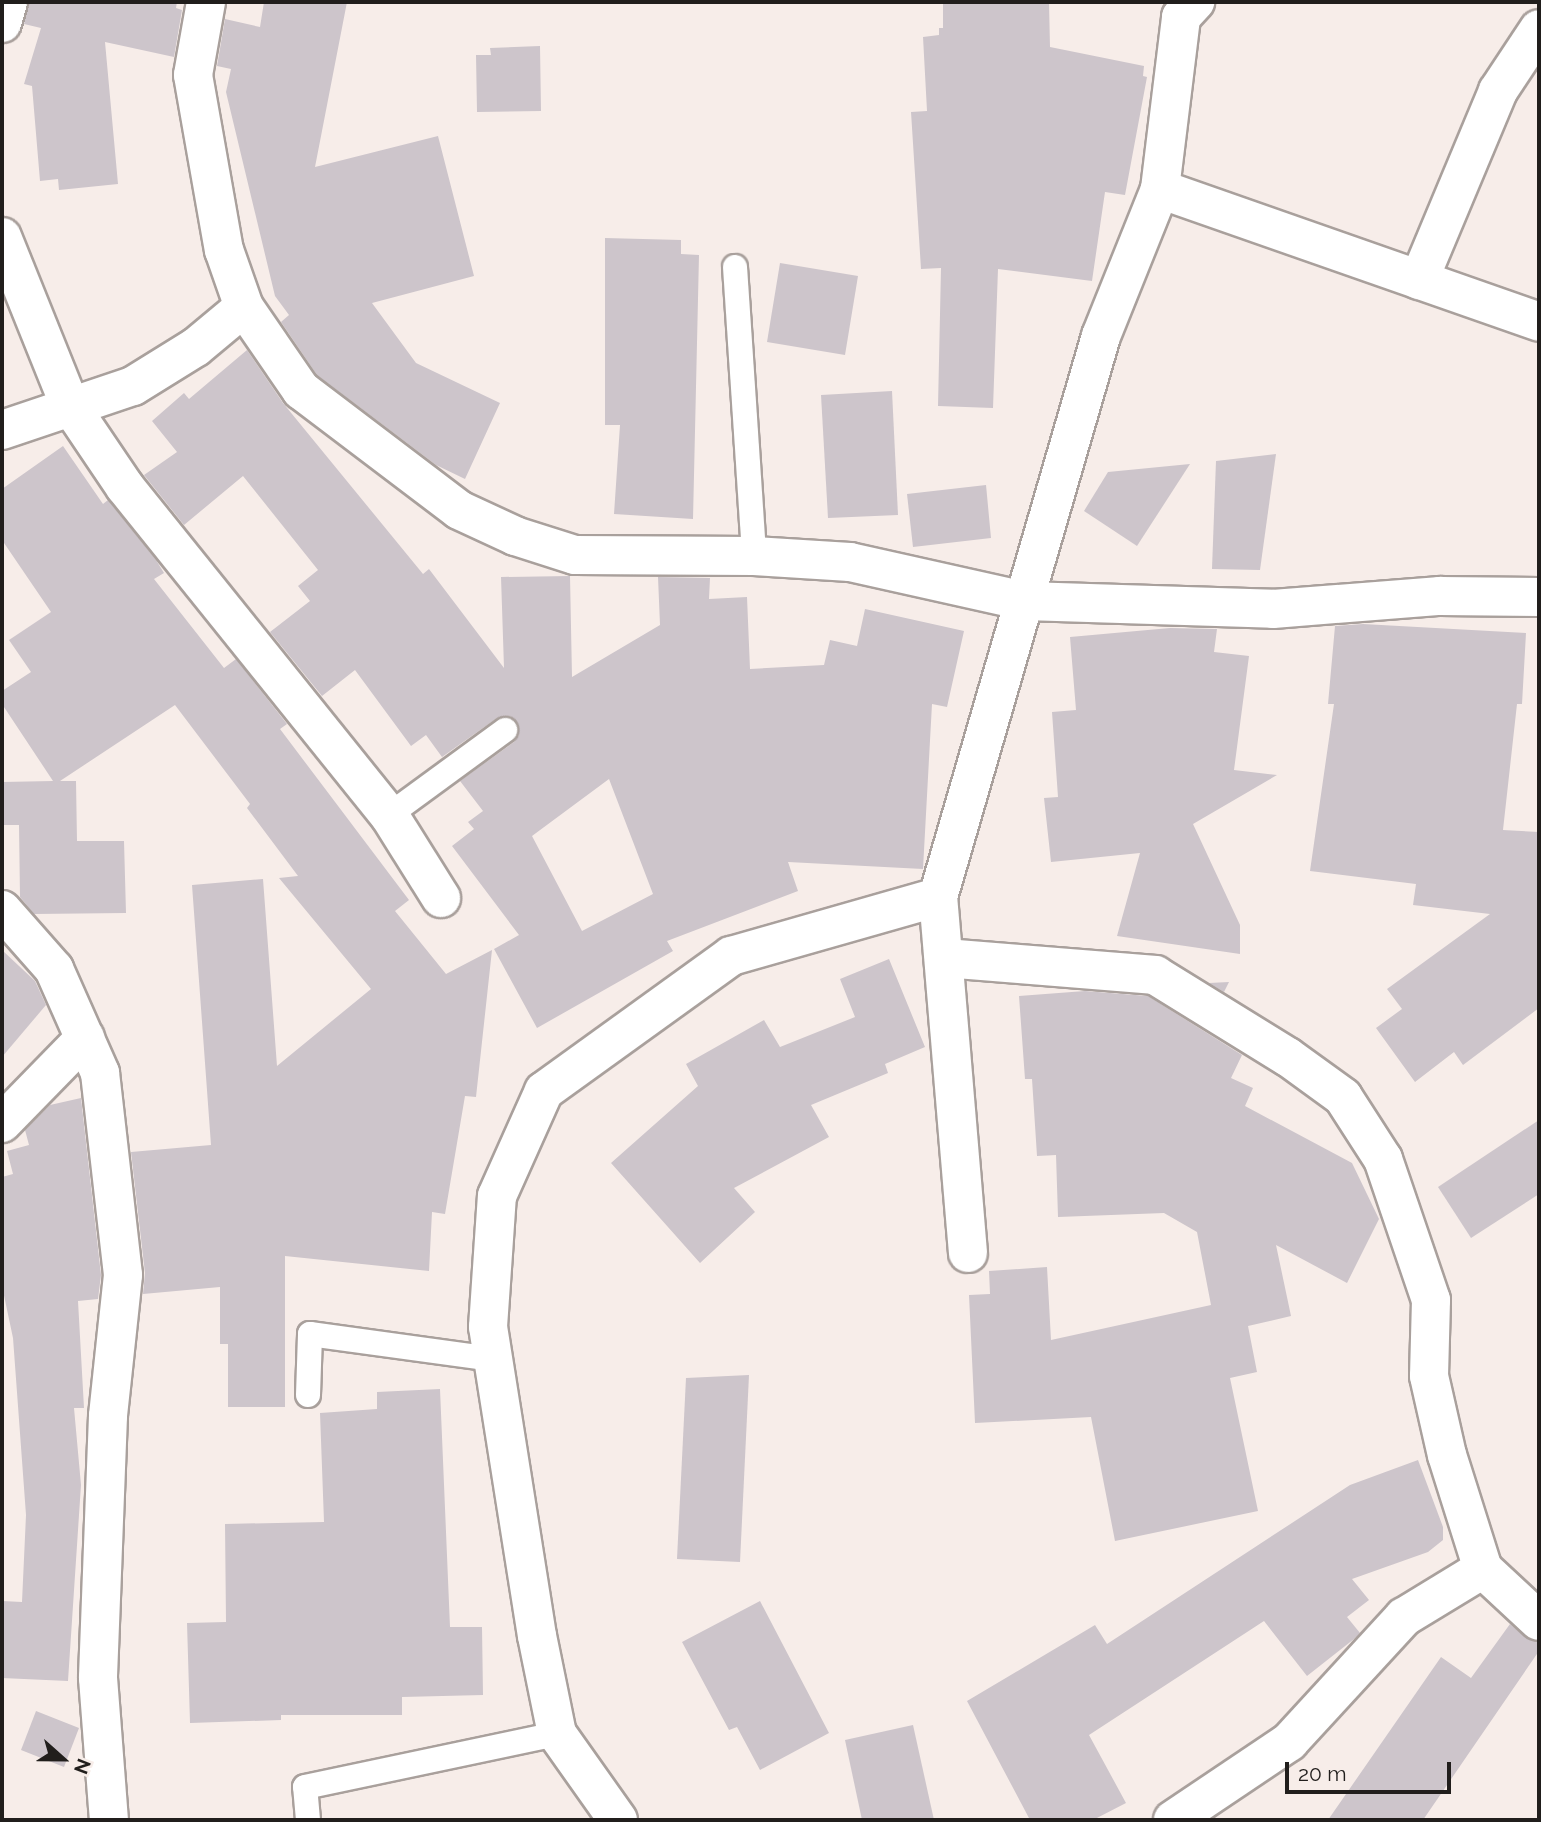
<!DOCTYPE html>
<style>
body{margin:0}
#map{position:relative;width:1541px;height:1822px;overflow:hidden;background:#f7ede9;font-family:Raleway,sans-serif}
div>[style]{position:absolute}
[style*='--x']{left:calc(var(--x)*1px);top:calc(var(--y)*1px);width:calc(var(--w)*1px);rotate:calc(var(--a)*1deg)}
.building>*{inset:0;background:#cdc5cb}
.roads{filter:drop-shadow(2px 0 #a9a09c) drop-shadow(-2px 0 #a9a09c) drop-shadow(0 2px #a9a09c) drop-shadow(0 -2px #a9a09c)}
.lane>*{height:24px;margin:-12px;padding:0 12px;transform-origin:12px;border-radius:12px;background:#fff}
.street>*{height:38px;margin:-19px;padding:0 19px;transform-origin:19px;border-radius:19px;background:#fff}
span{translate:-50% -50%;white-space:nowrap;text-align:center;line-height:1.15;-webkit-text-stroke:5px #f7ede9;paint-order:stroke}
.frame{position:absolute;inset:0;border:4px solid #211e1c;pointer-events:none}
.north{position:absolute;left:28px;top:1724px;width:70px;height:70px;-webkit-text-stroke:5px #f7ede9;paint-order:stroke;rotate:111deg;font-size:19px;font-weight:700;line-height:28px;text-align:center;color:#211e1c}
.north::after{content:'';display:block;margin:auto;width:24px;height:32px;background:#211e1c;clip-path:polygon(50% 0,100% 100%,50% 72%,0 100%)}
.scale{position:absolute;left:1285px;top:1762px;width:166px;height:32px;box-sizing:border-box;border:4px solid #211e1c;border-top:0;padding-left:9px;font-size:21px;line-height:24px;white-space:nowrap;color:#211e1c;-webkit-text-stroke:5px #f7ede9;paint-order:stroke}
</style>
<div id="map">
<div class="building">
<i style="clip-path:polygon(29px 2px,177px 2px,176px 8px,182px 10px,174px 57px,105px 42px,118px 184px,59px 190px,58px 179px,40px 181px,32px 86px,24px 84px,41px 28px,24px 24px)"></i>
<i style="clip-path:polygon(264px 2px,347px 2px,315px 167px,438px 136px,474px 276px,372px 303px,416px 363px,500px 403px,465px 479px,436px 465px,317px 375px,281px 322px,289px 315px,275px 296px,226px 92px,231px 69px,217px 66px,225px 19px,260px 27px)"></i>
<i style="clip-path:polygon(943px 2px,1049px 2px,1050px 47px,1144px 66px,1143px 76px,1147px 77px,1125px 195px,1105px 192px,1092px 281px,998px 269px,993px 408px,938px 406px,941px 268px,921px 269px,911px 112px,927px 111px,923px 37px,939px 35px,939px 28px,943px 28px)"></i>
<i style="clip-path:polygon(540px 46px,541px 111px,477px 112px,476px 55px,491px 55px,490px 48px)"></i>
<i style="clip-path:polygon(605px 238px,681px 240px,681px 254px,699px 255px,693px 519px,614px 514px,620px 425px,605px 425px)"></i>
<i style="clip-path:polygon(780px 263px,858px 276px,845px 355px,767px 342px)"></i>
<i style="clip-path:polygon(evenodd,247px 350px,283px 403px,423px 574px,429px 569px,504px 668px,501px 577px,570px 576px,572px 677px,660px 625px,658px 577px,710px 578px,709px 599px,747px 597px,750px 669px,824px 665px,830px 640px,857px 646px,865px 609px,964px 631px,947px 707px,932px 704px,923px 869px,788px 862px,798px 891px,667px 941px,673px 951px,537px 1028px,494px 949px,519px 935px,452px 846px,474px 829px,468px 822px,483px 811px,460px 781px,514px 742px,519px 735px,517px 722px,510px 716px,497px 718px,442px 757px,426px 735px,411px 746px,355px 670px,322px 696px,270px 632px,310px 601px,298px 586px,318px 570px,243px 476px,184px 525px,144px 475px,177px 452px,152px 421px,184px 393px,189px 399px,247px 350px,609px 779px,653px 894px,582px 931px,532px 836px,609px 779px)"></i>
<i style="clip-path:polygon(892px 391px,898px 515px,828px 518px,821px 395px)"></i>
<i style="clip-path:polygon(63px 446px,103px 504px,108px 500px,156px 560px,164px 573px,154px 579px,224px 668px,236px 659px,287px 724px,280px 729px,409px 900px,395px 911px,446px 974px,492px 950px,476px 1097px,465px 1096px,445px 1214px,432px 1212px,429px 1271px,285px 1256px,285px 1407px,228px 1407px,228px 1344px,220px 1344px,220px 1287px,143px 1294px,145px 1273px,131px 1152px,211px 1145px,192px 885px,263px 879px,277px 1066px,371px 989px,279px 878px,298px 876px,247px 808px,250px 804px,175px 705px,60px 781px,76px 781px,77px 841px,124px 841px,126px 913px,34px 914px,20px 897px,19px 825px,2px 825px,2px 782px,53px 781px,2px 704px,2px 691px,31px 672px,9px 640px,51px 612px,2px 540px,2px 489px)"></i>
<i style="clip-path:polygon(1276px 454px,1260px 570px,1212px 569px,1216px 461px)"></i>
<i style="clip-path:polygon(1190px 464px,1137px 546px,1084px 511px,1108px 472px)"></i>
<i style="clip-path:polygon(986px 485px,991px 538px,913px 547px,907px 494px)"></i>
<i style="clip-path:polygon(1363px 624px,1526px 633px,1522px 704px,1517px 704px,1503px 830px,1539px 832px,1539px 1008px,1463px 1065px,1454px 1052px,1415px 1082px,1376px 1028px,1402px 1009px,1387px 989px,1490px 914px,1413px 905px,1416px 884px,1310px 871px,1334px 704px,1328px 704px,1335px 626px)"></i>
<i style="clip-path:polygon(1170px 628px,1217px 629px,1214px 652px,1249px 656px,1234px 770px,1277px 775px,1193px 824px,1240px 925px,1240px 954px,1117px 936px,1140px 853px,1051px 862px,1044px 798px,1058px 797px,1052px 712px,1076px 710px,1070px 637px)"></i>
<i style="clip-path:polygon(2px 950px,35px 981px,46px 1005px,2px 1057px)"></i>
<i style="clip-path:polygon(889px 959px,925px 1047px,885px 1064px,888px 1073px,811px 1105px,829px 1137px,734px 1188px,755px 1212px,700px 1263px,611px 1163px,698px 1086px,686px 1064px,764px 1020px,780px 1047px,855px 1017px,840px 979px)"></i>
<i style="clip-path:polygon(1229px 982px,1224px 992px,1209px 983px)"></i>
<i style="clip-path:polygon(1085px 991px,1148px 996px,1242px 1055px,1231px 1078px,1253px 1088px,1245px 1106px,1352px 1163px,1379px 1219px,1347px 1283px,1276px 1245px,1291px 1316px,1248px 1326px,1257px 1372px,1230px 1378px,1258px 1511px,1115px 1541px,1091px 1417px,975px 1423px,969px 1295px,990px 1294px,989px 1271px,1047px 1267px,1051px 1340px,1211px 1305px,1197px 1232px,1164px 1213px,1058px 1217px,1056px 1155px,1037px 1156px,1032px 1079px,1025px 1079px,1019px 996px)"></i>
<i style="clip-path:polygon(81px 1098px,101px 1275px,98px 1299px,78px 1301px,84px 1408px,74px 1408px,81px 1485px,68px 1681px,2px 1678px,2px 1601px,22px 1602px,26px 1515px,13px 1338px,2px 1286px,2px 1177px,13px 1174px,7px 1151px,29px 1145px,25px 1130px,50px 1105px)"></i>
<i style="clip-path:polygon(1539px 1120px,1539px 1194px,1471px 1238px,1438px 1187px)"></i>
<i style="clip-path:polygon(749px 1375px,740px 1562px,677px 1559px,686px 1378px)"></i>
<i style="clip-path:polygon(440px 1389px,450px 1627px,482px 1627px,483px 1695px,402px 1697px,402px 1715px,281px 1715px,281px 1720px,190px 1723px,187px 1623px,226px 1622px,225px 1524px,324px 1522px,320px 1413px,377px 1409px,377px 1392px)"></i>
<i style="clip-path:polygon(1418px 1460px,1443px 1527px,1443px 1540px,1428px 1552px,1352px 1579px,1369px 1600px,1347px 1617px,1360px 1633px,1354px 1639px,1307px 1676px,1264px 1621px,1089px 1735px,1126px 1803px,1093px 1820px,1030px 1820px,967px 1701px,1095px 1625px,1107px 1644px,1350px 1485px)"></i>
<i style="clip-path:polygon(760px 1601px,829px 1733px,760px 1770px,737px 1727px,729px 1730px,682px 1642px)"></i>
<i style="clip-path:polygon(1510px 1624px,1525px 1637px,1539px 1642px,1539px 1651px,1423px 1820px,1328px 1820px,1441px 1657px,1471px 1678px)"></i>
<i style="clip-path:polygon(36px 1711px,79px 1728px,64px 1767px,21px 1750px)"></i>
<i style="clip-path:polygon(913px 1725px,934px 1820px,862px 1820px,845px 1740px)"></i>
</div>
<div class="roads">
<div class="lane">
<i style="--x:735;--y:267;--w:290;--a:86.2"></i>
<i style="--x:389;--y:815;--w:144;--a:-36.2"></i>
<i style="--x:308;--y:1395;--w:61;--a:-88.1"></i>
<i style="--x:310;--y:1334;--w:185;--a:7.8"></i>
<i style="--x:308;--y:1820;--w:33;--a:-95"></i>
<i style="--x:305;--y:1787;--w:258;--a:-11.9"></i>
</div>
<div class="street">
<i style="--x:206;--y:2;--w:74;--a:100.1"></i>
<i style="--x:193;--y:75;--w:178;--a:80"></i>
<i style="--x:224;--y:250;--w:60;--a:70.7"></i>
<i style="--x:244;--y:307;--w:101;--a:55.5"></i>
<i style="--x:301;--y:390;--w:198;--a:37.2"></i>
<i style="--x:459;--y:510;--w:62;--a:24.9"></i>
<i style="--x:515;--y:536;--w:63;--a:17.6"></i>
<i style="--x:575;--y:555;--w:179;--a:0.3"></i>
<i style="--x:754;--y:556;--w:96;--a:3.6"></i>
<i style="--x:850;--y:562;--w:179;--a:12.6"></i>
<i style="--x:1025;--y:601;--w:248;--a:1.8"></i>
<i style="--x:1273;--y:609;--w:168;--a:-4.5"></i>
<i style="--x:1440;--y:596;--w:99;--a:0.6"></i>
<i style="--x:2;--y:23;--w:22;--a:-74"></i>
<i style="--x:1160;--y:189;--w:402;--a:19.3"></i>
<i style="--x:2;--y:237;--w:180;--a:68.1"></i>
<i style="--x:69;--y:404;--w:100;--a:56"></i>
<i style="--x:125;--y:487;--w:421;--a:51.2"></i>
<i style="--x:389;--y:815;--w:98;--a:57.9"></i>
<i style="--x:1419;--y:280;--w:205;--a:-67.3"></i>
<i style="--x:1498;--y:91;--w:74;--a:-56.5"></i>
<i style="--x:2;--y:430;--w:138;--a:-18.6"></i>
<i style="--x:133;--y:386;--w:74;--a:-31.8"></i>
<i style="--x:196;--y:347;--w:62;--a:-39.8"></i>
<i style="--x:2;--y:910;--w:79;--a:48.6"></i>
<i style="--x:54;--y:969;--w:114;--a:66.1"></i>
<i style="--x:100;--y:1073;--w:203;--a:83.5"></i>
<i style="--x:123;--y:1275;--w:142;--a:96.1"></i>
<i style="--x:108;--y:1416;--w:262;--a:92.2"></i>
<i style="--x:98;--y:1678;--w:142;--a:85.6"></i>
<i style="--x:945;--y:958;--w:211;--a:4.6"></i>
<i style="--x:1155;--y:975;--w:156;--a:31.7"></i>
<i style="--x:1288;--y:1057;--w:68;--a:36"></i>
<i style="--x:1343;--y:1097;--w:74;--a:57.2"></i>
<i style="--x:1383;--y:1159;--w:149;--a:71.2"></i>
<i style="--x:1431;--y:1300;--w:76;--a:91.5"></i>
<i style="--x:1429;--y:1376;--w:81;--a:77.2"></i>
<i style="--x:1447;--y:1455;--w:120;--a:72.5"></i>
<i style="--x:1483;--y:1569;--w:76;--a:42.9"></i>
<i style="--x:2;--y:1123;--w:119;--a:-45.7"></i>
<i style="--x:968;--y:1253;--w:357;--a:-94.8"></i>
<i style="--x:938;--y:897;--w:584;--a:-73.8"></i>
<i style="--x:1101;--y:336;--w:158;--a:-68.1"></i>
<i style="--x:1160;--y:189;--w:173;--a:-83"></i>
<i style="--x:1181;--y:17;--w:21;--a:-47"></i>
<i style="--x:618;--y:1820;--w:105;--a:-125.3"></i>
<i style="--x:557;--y:1734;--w:100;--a:-101.5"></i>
<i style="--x:537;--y:1636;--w:313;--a:-99"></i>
<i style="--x:488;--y:1327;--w:131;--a:-86.1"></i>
<i style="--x:497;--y:1196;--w:115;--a:-65.9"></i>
<i style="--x:544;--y:1091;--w:231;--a:-35.8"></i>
<i style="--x:731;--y:956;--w:215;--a:-15.9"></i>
<i style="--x:1173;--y:1820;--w:140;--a:-33.9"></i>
<i style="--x:1289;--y:1742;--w:170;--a:-47.4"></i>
<i style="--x:1404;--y:1617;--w:92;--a:-31.3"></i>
</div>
</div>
<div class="frame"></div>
<div class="north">N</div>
<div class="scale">20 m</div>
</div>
